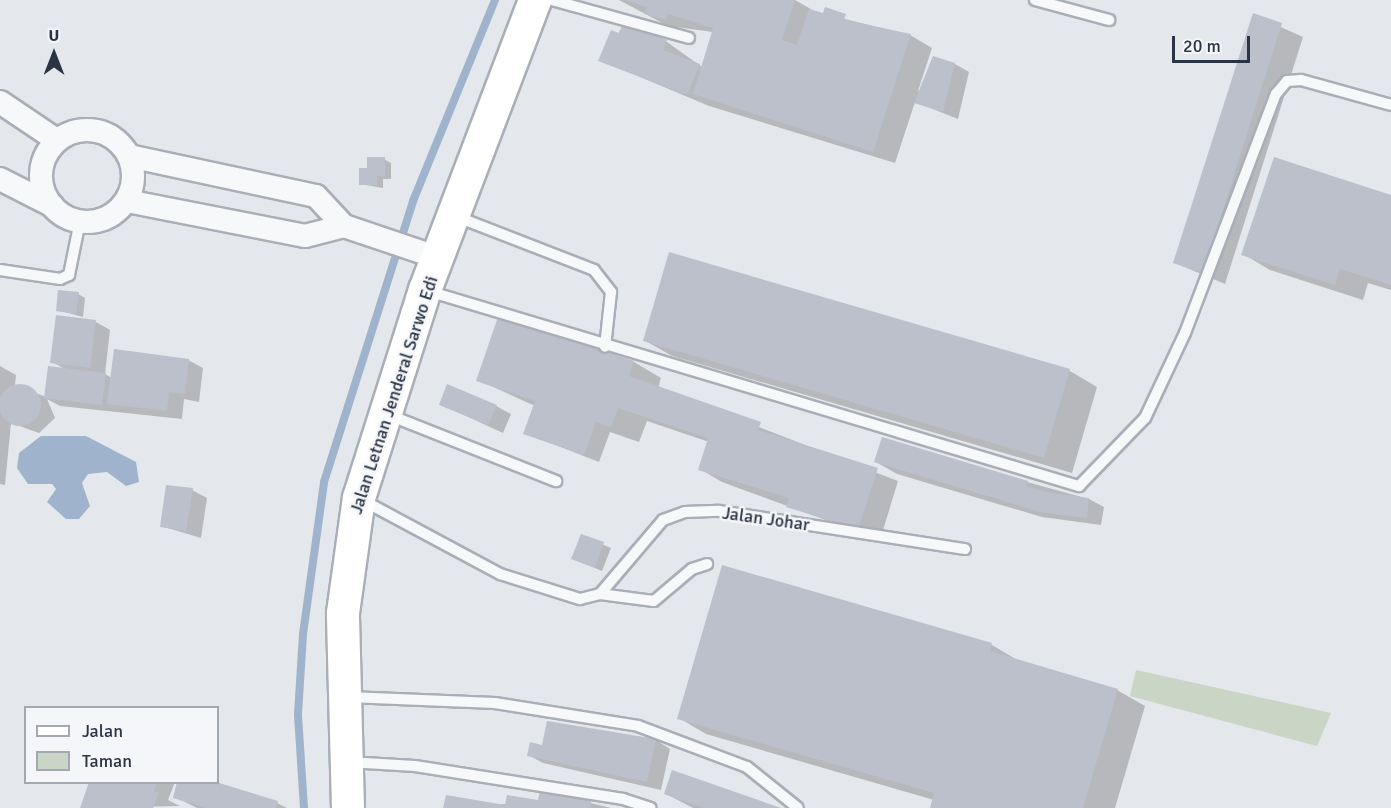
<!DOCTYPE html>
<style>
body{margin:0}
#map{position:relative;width:1391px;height:808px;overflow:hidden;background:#e4e7ec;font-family:Signika,sans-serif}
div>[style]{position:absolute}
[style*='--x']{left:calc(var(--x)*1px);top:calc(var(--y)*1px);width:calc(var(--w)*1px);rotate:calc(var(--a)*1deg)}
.green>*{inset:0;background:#c9d6c5}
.water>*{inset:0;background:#9fb4cc}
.shadow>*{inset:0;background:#0003}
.stream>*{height:8px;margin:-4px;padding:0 4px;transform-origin:4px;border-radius:4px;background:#9fb4cc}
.building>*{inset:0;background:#bbc0ca}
.round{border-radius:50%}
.roads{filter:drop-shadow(2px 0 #a9aeb7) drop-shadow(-2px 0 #a9aeb7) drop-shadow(0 2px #a9aeb7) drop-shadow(0 -2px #a9aeb7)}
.service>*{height:10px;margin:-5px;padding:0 5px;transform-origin:5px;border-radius:5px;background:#f7f8fa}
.minor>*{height:22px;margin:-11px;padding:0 11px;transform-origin:11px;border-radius:11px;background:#f7f8fa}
.minor>.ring{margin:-11px;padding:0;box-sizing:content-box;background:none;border:22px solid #f7f8fa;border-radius:50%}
.secondary>*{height:32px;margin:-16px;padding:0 16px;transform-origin:16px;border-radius:16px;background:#fff}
span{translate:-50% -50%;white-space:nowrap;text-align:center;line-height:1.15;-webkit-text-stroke:5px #f4f6f9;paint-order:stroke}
.street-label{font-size:18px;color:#2b3445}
.legend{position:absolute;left:24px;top:706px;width:195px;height:78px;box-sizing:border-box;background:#f4f6f9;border:2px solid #a4a8b1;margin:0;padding:8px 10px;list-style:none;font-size:18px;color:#2b3445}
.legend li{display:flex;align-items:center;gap:12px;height:30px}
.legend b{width:30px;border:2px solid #a4a8b1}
.north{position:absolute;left:24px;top:24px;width:60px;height:60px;-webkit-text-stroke:4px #f4f6f9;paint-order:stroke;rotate:0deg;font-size:16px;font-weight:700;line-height:24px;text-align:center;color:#2b3445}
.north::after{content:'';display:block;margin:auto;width:21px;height:27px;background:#2b3445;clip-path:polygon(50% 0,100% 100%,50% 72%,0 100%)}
.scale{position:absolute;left:1172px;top:36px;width:78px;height:27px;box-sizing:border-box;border:3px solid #2b3445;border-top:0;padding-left:8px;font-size:18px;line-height:21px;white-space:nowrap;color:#2b3445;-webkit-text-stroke:4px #f4f6f9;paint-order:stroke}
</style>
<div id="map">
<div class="green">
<i style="clip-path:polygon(1136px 670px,1331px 713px,1317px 746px,1130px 696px)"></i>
</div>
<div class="water">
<i style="clip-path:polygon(41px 436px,86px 436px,136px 462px,139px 482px,126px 486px,107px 472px,88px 474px,82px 483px,90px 506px,79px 519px,66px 519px,47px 502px,56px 489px,52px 484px,28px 484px,17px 468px,19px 453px)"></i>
</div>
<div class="shadow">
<i style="clip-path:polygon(619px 0,795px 0,816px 12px,910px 35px,932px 48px,918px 91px,955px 64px,969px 72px,958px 119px,915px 102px,895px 163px,709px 106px,600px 60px,624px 25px,667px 42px,702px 67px,713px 32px,668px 26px)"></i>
<i style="clip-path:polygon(1254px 15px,1303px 37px,1225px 284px,1175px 263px)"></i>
<i style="clip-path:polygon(384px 159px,391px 163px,391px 179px,383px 179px,383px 188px,360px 184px,368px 169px)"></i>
<i style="clip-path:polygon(1391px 197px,1391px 290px,1368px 283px,1363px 300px,1270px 270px,1243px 254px)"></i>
<i style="clip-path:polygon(670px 254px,1070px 371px,1097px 387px,1072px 473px,672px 356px,644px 340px)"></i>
<i style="clip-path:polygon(78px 294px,85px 298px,83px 317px,57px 310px)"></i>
<i style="clip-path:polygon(500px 316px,634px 362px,661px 378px,658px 388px,898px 481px,880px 540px,722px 482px,700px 469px,709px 442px,647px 421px,639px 442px,610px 432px,599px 462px,525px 433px,535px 406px,478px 380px)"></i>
<i style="clip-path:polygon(96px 322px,110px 330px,105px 374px,112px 378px,188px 360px,203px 368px,199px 402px,184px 399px,182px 419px,60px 406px,47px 399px,55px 418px,39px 433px,11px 423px,5px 485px,0 484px,0 366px,16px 375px,15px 385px,46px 397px,65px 369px,52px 362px)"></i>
<i style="clip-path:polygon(440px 404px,496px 406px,511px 414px,503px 433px)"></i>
<i style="clip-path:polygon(876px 462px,1027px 482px,1089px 499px,1104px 507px,1101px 525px,1042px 517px,897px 474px)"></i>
<i style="clip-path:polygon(192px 490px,207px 498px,201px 538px,161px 526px)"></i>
<i style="clip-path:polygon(582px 536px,611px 548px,602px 571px,573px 559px)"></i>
<i style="clip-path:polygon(992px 645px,1019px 661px,1117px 690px,1145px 706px,1115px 808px,932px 808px,934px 800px,706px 734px,679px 718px)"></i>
<i style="clip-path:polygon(656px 740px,670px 749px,661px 790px,543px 763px,528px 755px,543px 747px)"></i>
<i style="clip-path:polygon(91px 782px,175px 782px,168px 800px,180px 806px,81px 808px)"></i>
<i style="clip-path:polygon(541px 791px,611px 808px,446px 808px,539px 802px)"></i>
<i style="clip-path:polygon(666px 794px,778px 808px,693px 808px)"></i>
<i style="clip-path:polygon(175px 797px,277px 803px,287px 808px,197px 808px)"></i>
</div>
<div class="stream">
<i style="--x:304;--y:808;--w:94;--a:-93.7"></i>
<i style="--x:298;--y:714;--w:80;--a:-86.4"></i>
<i style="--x:303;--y:634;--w:153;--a:-82.1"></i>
<i style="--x:324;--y:482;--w:295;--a:-72.4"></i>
<i style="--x:413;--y:201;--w:217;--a:-67.8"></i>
</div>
<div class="building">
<i style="clip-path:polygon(625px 0,795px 0,782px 40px,797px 45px,809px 9px,823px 13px,825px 7px,846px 14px,844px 20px,911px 34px,873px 152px,693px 94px,713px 28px,668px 14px,666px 20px,644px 14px,647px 7px)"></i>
<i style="clip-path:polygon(1253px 13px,1282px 23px,1203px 273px,1173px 263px)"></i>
<i style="clip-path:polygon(623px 23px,667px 40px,663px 50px,700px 64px,687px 95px,598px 61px,611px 30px,619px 33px)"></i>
<i style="clip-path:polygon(933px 56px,955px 63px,943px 112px,914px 103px)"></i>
<i style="clip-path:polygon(367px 157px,385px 157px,385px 176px,377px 176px,377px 185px,359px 185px,359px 168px,367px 168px)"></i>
<i style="clip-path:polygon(1274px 157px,1391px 195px,1391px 285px,1340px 269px,1335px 285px,1241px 255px)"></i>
<i style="clip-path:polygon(669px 252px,1070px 369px,1044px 458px,643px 341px)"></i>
<i style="clip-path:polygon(58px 290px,79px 292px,76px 314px,56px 311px)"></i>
<i style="clip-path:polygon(499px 314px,634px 361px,629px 376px,761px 422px,758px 430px,878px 468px,858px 529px,786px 507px,789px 498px,698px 470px,708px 438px,618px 408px,611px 427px,596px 422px,584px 455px,523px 434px,535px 401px,476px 381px)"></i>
<i style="clip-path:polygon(56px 315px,96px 320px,90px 368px,50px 363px)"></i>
<i style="clip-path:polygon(114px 349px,189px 359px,185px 394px,169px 392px,167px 411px,107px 404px)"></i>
<i style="clip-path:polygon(48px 366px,106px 373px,102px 405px,44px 398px)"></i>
<i class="round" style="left:-1px;top:384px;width:42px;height:42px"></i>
<i style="clip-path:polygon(447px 384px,497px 405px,488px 425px,439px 405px)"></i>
<i style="clip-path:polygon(882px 437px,1028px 481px,1026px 486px,1046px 492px,1089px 498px,1087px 518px,1040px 512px,874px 462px)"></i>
<i style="clip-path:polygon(166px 485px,193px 488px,186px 531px,160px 527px)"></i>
<i style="clip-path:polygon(581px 534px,604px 542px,595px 568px,571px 559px)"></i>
<i style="clip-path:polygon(722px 565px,992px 643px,990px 651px,1118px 689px,1083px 808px,930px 808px,934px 793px,677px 719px)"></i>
<i style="clip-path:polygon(547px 721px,656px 739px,647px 782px,527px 756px,530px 742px,542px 745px)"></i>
<i style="clip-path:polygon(672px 770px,781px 808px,704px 808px,664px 794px)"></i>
<i style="clip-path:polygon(89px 782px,157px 782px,154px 791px,159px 793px,153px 808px,80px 808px)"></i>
<i style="clip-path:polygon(177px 782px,216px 782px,278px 801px,276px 808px,206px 808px,173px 798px)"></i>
<i style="clip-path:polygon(540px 790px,592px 798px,590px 808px,443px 808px,446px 795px,505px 805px,507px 795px,538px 800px)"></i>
</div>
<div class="roads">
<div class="service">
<i style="--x:552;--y:0;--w:142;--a:15.5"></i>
<i style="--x:1035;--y:0;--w:77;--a:15.1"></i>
<i style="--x:455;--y:216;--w:149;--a:21.2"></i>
<i style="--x:594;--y:270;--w:28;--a:52"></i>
<i style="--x:611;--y:292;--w:55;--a:96.2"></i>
<i style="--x:0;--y:270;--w:61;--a:8.5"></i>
<i style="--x:60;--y:279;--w:10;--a:-24"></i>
<i style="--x:69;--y:275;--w:55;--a:-78.5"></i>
<i style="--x:428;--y:291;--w:680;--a:16.68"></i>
<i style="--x:1079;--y:486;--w:95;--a:-45.9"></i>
<i style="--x:1145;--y:418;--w:94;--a:-64.8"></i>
<i style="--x:1185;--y:333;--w:256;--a:-69.2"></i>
<i style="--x:1276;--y:94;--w:17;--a:-50"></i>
<i style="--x:1287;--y:81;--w:14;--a:-4"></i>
<i style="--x:1301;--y:80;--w:93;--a:15.5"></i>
<i style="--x:389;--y:415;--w:180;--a:21.6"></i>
<i style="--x:362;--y:500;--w:157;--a:28.2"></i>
<i style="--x:500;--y:574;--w:84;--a:17.4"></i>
<i style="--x:580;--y:599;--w:21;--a:-14"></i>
<i style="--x:600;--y:594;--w:97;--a:-49.6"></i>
<i style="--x:663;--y:520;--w:23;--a:-20"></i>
<i style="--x:685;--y:512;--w:34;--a:-2"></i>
<i style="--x:719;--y:511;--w:249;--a:8.8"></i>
<i style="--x:600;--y:594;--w:54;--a:7.4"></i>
<i style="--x:654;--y:601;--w:50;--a:-40.1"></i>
<i style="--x:692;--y:569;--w:16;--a:-18"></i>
<i style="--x:348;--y:697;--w:147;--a:2.3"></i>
<i style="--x:495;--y:703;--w:145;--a:9.1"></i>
<i style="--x:638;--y:726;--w:116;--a:20.6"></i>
<i style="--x:747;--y:767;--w:65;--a:38.8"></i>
<i style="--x:348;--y:762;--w:67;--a:3.4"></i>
<i style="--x:415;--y:766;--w:211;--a:9"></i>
<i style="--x:623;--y:799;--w:29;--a:18"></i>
</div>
<div class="minor">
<i style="--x:0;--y:102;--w:66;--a:33.9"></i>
<i class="ring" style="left:41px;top:130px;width:70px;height:70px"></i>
<i style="--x:129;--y:156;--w:191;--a:12.1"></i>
<i style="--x:316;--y:196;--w:41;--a:47"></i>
<i style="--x:344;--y:226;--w:100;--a:18.6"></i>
<i style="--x:0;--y:179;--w:59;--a:27"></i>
<i style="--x:127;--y:201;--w:181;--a:11.1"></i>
<i style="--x:305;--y:236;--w:40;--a:-14.4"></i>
</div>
<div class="secondary">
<i style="--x:348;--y:808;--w:195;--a:-91.5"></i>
<i style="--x:343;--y:613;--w:116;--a:-82.1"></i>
<i style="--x:359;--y:498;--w:218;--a:-72.4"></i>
<i style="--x:425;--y:290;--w:310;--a:-69.2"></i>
</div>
</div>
<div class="street-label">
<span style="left:394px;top:395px;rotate:-72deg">Jalan Letnan Jenderal Sarwo Edi</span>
<span style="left:766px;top:519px;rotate:8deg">Jalan Johar</span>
</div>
<ul class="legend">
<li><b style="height:8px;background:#fff"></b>Jalan</li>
<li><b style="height:16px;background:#c9d6c5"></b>Taman</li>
</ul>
<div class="north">U</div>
<div class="scale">20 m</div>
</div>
